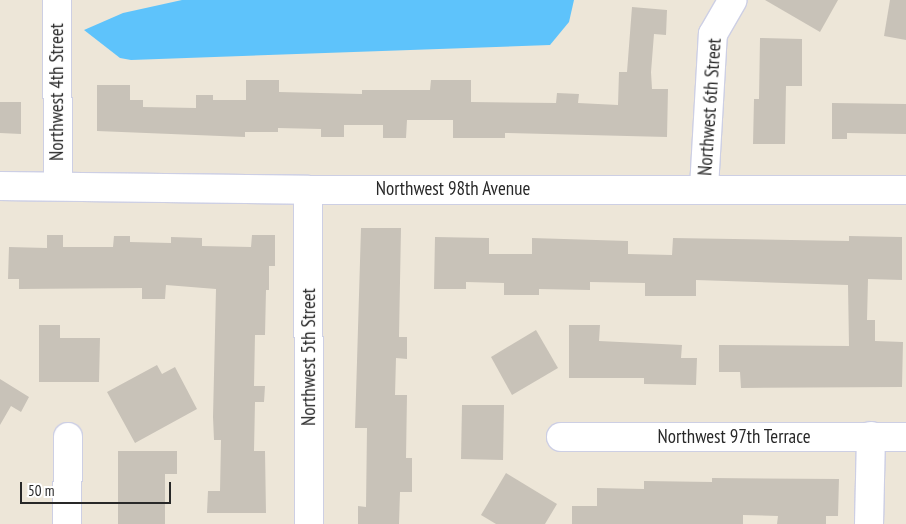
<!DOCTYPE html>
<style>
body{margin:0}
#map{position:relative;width:906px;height:524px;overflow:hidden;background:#ede6d8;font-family:"PT Sans Narrow",sans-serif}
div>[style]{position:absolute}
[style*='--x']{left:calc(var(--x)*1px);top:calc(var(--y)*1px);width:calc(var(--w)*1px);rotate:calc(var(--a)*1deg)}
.water>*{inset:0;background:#5ec3fb}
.building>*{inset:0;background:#c8c2b8}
.roads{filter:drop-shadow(1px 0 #cdcfe4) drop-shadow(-1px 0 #cdcfe4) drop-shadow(0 1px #cdcfe4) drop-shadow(0 -1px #cdcfe4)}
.minor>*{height:28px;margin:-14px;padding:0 14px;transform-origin:14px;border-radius:14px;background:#fff}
span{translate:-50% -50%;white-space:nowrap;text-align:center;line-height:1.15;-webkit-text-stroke:4px #fff;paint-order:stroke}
.street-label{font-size:19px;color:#282828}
.scale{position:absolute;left:20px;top:482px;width:151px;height:22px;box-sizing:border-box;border:2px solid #282828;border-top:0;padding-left:6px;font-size:15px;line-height:18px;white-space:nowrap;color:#282828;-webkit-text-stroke:4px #fff;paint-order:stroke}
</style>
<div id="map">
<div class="water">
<i style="clip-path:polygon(182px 0,574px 0,569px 22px,550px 45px,131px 60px,120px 58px,84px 30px,123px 13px)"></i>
</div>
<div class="building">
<i style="clip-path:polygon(765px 0,838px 0,820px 32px)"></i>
<i style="clip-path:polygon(890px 0,906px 0,906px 40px,884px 36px)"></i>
<i style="clip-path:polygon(632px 7px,667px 10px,666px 35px,654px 34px,651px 72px,652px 89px,668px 89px,667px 137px,505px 133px,505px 138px,453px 138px,453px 120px,407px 120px,406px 138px,383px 138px,383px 125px,344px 125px,344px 137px,321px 137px,321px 129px,278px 128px,278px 132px,245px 132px,245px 137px,97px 131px,97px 85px,130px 85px,130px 100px,143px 100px,143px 107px,196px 108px,196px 95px,213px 95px,213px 100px,246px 100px,246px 80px,279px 80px,279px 92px,362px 94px,362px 90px,430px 90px,431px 80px,471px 80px,471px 102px,556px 103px,557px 93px,579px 94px,578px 103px,618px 105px,619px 72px,627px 72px)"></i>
<i style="clip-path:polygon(760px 38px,802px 39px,802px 86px,786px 86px,785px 144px,753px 144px,754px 99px,759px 99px)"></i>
<i style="clip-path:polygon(0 102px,21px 102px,21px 134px,0 133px)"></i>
<i style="clip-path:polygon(832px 103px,906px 104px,906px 134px,847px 133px,847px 139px,832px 139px)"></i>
<i style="clip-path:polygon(361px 228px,401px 228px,399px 337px,407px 337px,407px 359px,396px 358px,395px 395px,407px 395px,406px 458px,412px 458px,412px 492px,400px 492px,399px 524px,358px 524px,358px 506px,366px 507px,367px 428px,355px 428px)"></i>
<i style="clip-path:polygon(47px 235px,63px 235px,63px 247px,113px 247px,114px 236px,130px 236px,130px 242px,171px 243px,171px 237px,202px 238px,202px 246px,251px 247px,252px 235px,275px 235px,275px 266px,269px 266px,269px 290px,266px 290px,265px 335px,255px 335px,254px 386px,265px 386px,264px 402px,255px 402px,254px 451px,265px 451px,266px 513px,207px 513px,208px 491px,220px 491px,221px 440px,214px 440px,213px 417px,216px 289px,166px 285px,165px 299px,142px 299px,142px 288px,19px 289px,19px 279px,8px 279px,9px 247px,47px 248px)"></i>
<i style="clip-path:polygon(849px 236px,902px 237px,902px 280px,868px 279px,867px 320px,875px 320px,875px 341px,903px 342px,902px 387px,741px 388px,740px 372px,719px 372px,719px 345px,849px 346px,848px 285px,696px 280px,696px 296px,645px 296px,645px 283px,590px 282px,590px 290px,539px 289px,539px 295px,504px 295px,504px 283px,466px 282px,466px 289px,434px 289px,435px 237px,489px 238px,489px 254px,532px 254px,532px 238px,628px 241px,628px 254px,672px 255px,673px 238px,849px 241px)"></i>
<i style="clip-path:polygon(39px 325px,60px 325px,60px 338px,100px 338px,99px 382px,39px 382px)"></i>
<i style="clip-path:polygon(569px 325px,600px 325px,599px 341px,682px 345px,681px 358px,697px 358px,696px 385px,644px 384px,644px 378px,569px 378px)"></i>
<i style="clip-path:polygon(536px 330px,558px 368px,512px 395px,491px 357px)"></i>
<i style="clip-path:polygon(157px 365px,162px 374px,175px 367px,197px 409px,135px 443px,107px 392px)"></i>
<i style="clip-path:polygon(0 379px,29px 397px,21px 412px,11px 406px,0 425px)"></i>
<i style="clip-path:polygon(462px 405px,504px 405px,503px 460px,461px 459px)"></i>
<i style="clip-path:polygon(118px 451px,177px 451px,177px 474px,165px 474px,165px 524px,118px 524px)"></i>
<i style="clip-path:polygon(506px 473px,557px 504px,545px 524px,496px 524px,481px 515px)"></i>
<i style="clip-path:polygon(712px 478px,839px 479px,838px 516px,826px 516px,826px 524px,777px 524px,778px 516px,743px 515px,743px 524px,572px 524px,572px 506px,597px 506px,597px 488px,644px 489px,644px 481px,712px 482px)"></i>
</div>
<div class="roads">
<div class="minor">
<i style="--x:57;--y:0;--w:184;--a:89.7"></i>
<i style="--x:0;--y:186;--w:308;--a:0.7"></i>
<i style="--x:308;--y:190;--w:598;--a:0"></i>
<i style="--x:704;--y:188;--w:154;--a:-86.7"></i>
<i style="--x:713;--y:34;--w:39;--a:-60"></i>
<i style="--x:308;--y:190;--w:334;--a:89.8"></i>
<i style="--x:561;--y:437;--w:345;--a:0"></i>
<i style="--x:67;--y:524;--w:87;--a:-89.3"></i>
<i style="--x:869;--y:524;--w:88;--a:-88.7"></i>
</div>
</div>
<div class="street-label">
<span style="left:57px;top:92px;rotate:-90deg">Northwest 4th Street</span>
<span style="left:710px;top:107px;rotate:-86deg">Northwest 6th Street</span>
<span style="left:453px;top:189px">Northwest 98th Avenue</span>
<span style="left:309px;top:357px;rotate:-90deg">Northwest 5th Street</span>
<span style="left:734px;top:437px">Northwest 97th Terrace</span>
</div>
<div class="scale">50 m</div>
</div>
